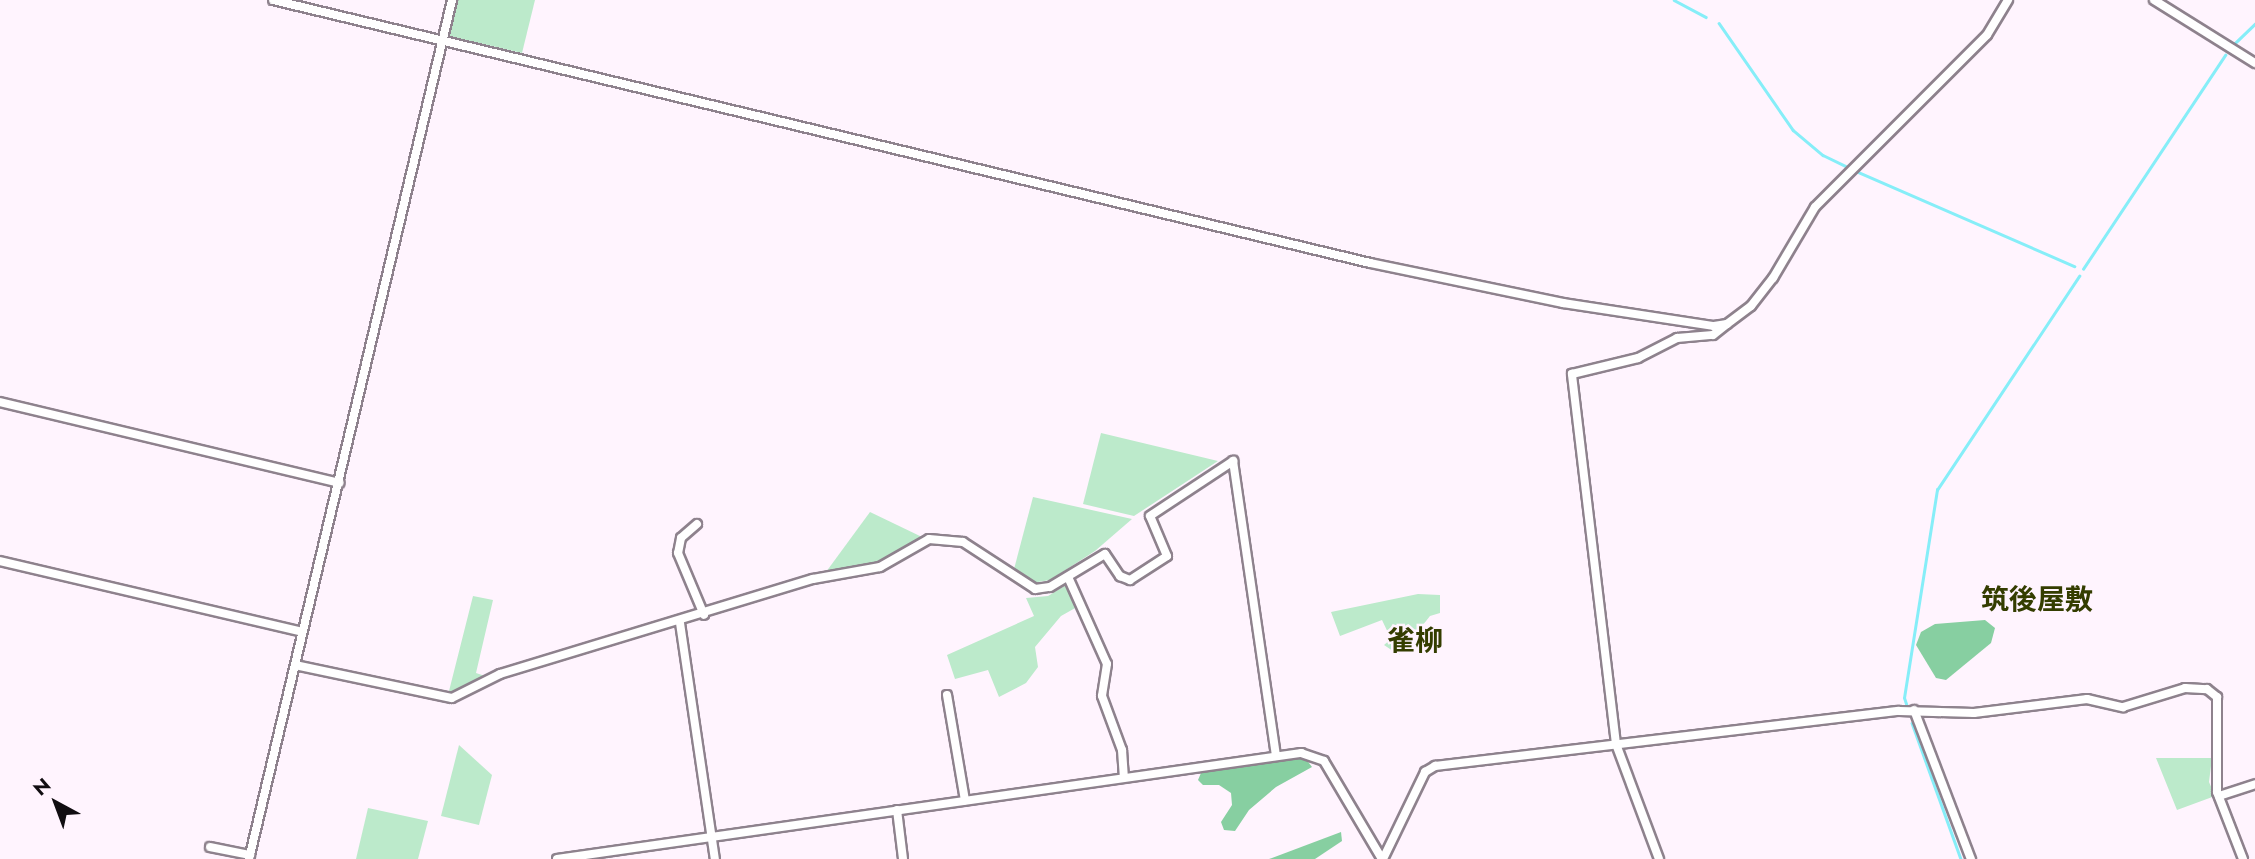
<!DOCTYPE html>
<meta charset="utf-8">
<style>
body{margin:0}
#map{position:relative;width:2255px;height:859px;overflow:hidden;background:#fff4fe;font-family:Jost,"Noto Sans JP",sans-serif}
div>[style]{position:absolute}
[style*='--x']{left:calc(var(--x)*1px);top:calc(var(--y)*1px);width:calc(var(--w)*1px);rotate:calc(var(--a)*1deg)}
.green>*{inset:0;background:#bceacb}
.forest>*{inset:0;background:#87cfa1}
.stream>*{height:2.5px;margin:-1.25px;padding:0 1.25px;transform-origin:1.25px;border-radius:1.25px;background:#86eef8}
.roads{filter:drop-shadow(2px 0 #8e828d) drop-shadow(-2px 0 #8e828d) drop-shadow(0 2px #8e828d) drop-shadow(0 -2px #8e828d)}
.street>*{height:8px;margin:-4px;padding:0 4px;transform-origin:4px;border-radius:4px;background:#fff}
span{translate:-50% -50%;white-space:nowrap;text-align:center;line-height:1.15;-webkit-text-stroke:5px #fff4fe;paint-order:stroke}
.neighbourhood-label{font-size:28px;color:#343d00;font-weight:700}
.north{position:absolute;left:21px;top:768px;width:70px;height:70px;-webkit-text-stroke:5px #fff4fe;paint-order:stroke;rotate:319deg;font-size:19px;font-weight:700;line-height:28px;text-align:center;color:#110d11}
.north::after{content:'';display:block;margin:auto;width:24px;height:32px;background:#110d11;clip-path:polygon(50% 0,100% 100%,50% 72%,0 100%)}
</style>
<div id="map">
<div class="green">
<i style="clip-path:polygon(458px 0,535px 0,522px 53px,449px 36px)"></i>
<i style="clip-path:polygon(1101px 433px,1218px 461px,1134px 516px,1083px 504px)"></i>
<i style="clip-path:polygon(1033px 497px,1132px 519px,1095px 551px,1050px 580px,1032px 583px,1013px 573px)"></i>
<i style="clip-path:polygon(870px 512px,922px 537px,872px 565px,826px 572px)"></i>
<i style="clip-path:polygon(1068px 584px,1077px 607px,1061px 616px,1035px 647px,1038px 667px,1026px 683px,999px 697px,988px 670px,955px 679px,947px 655px,1034px 616px,1026px 598px,1048px 596px)"></i>
<i style="clip-path:polygon(1418px 594px,1440px 595px,1440px 613px,1430px 616px,1399px 655px,1384px 645px,1391px 639px,1382px 620px,1340px 636px,1331px 612px)"></i>
<i style="clip-path:polygon(473px 596px,493px 600px,476px 673px,485px 676px,448px 695px)"></i>
<i style="clip-path:polygon(459px 745px,492px 775px,479px 825px,441px 816px)"></i>
<i style="clip-path:polygon(2156px 758px,2212px 758px,2209px 782px,2215px 796px,2177px 810px)"></i>
<i style="clip-path:polygon(368px 808px,428px 821px,418px 859px,356px 859px)"></i>
</div>
<div class="forest">
<i style="clip-path:polygon(1985px 620px,1995px 628px,1991px 643px,1946px 680px,1936px 678px,1916px 645px,1921px 632px,1935px 624px)"></i>
<i style="clip-path:polygon(1296px 758px,1306px 759px,1312px 767px,1276px 787px,1249px 810px,1235px 831px,1224px 830px,1221px 822px,1232px 805px,1231px 793px,1219px 785px,1203px 785px,1198px 780px,1201px 773px)"></i>
<i style="clip-path:polygon(1341px 832px,1342px 841px,1315px 859px,1269px 859px)"></i>
</div>
<div class="stream">
<i style="--x:1674;--y:0;--w:36;--a:28"></i>
<i style="--x:1719;--y:23;--w:130;--a:55.3"></i>
<i style="--x:1793;--y:130;--w:39;--a:40"></i>
<i style="--x:1823;--y:155;--w:25;--a:26"></i>
<i style="--x:2234;--y:44;--w:29;--a:-44"></i>
<i style="--x:1858;--y:172;--w:236;--a:23.5"></i>
<i style="--x:2083;--y:269;--w:257;--a:-56.4"></i>
<i style="--x:1907;--y:707;--w:9;--a:-108"></i>
<i style="--x:1904;--y:698;--w:211;--a:-81"></i>
<i style="--x:1937;--y:490;--w:257;--a:-56.4"></i>
<i style="--x:1912;--y:723;--w:145;--a:70.2"></i>
</div>
<div class="roads">
<div class="street">
<i style="--x:273;--y:0;--w:1128;--a:13.48"></i>
<i style="--x:1370;--y:263;--w:197;--a:11.7"></i>
<i style="--x:1563;--y:303;--w:153;--a:8.7"></i>
<i style="--x:1714;--y:326;--w:13;--a:-9"></i>
<i style="--x:1727;--y:324;--w:30;--a:-37"></i>
<i style="--x:1751;--y:306;--w:36;--a:-52"></i>
<i style="--x:1773;--y:278;--w:82;--a:-59.4"></i>
<i style="--x:1815;--y:207;--w:243;--a:-45"></i>
<i style="--x:1987;--y:35;--w:41;--a:-59"></i>
<i style="--x:2154;--y:0;--w:119;--a:32"></i>
<i style="--x:0;--y:402;--w:349;--a:13.4"></i>
<i style="--x:697;--y:524;--w:21;--a:139"></i>
<i style="--x:681;--y:538;--w:15;--a:101"></i>
<i style="--x:678;--y:553;--w:67;--a:67.2"></i>
<i style="--x:0;--y:561;--w:310;--a:13.2"></i>
<i style="--x:1068;--y:577;--w:95;--a:65.9"></i>
<i style="--x:1107;--y:664;--w:32;--a:99"></i>
<i style="--x:1102;--y:696;--w:58;--a:69.7"></i>
<i style="--x:1122;--y:750;--w:26;--a:86"></i>
<i style="--x:680;--y:623;--w:239;--a:81.6"></i>
<i style="--x:295;--y:665;--w:160;--a:11.9"></i>
<i style="--x:452;--y:698;--w:54;--a:-26.6"></i>
<i style="--x:500;--y:674;--w:327;--a:-16.9"></i>
<i style="--x:813;--y:579;--w:68;--a:-10.2"></i>
<i style="--x:880;--y:567;--w:56;--a:-29.7"></i>
<i style="--x:929;--y:539;--w:34;--a:5"></i>
<i style="--x:963;--y:542;--w:86;--a:33.1"></i>
<i style="--x:1035;--y:589;--w:15;--a:-8"></i>
<i style="--x:1050;--y:587;--w:64;--a:-31"></i>
<i style="--x:1105;--y:554;--w:27;--a:56"></i>
<i style="--x:1120;--y:576;--w:11;--a:22"></i>
<i style="--x:1130;--y:580;--w:44;--a:-33"></i>
<i style="--x:1167;--y:556;--w:43;--a:-113"></i>
<i style="--x:1150;--y:516;--w:100;--a:-33.5"></i>
<i style="--x:1233;--y:461;--w:298;--a:81.7"></i>
<i style="--x:947;--y:695;--w:107;--a:80.3"></i>
<i style="--x:1914;--y:710;--w:160;--a:69.1"></i>
<i style="--x:2219;--y:796;--w:38;--a:-18"></i>
<i style="--x:897;--y:810;--w:49;--a:83"></i>
<i style="--x:210;--y:847;--w:41;--a:11.3"></i>
<i style="--x:249;--y:859;--w:883;--a:-76.7"></i>
<i style="--x:557;--y:859;--w:752;--a:-8.11"></i>
<i style="--x:1301;--y:753;--w:24;--a:19"></i>
<i style="--x:1324;--y:761;--w:114;--a:59.4"></i>
<i style="--x:1383;--y:859;--w:97;--a:-64.2"></i>
<i style="--x:1425;--y:772;--w:12;--a:-31"></i>
<i style="--x:1435;--y:766;--w:467;--a:-6.8"></i>
<i style="--x:1899;--y:711;--w:75;--a:1.5"></i>
<i style="--x:1974;--y:713;--w:114;--a:-7.1"></i>
<i style="--x:2087;--y:699;--w:37;--a:13"></i>
<i style="--x:2123;--y:707;--w:65;--a:-17"></i>
<i style="--x:2185;--y:688;--w:22;--a:3"></i>
<i style="--x:2207;--y:689;--w:13;--a:39"></i>
<i style="--x:2217;--y:697;--w:95;--a:90"></i>
<i style="--x:2217;--y:792;--w:72;--a:68.8"></i>
<i style="--x:1659;--y:859;--w:123;--a:-110.5"></i>
<i style="--x:1616;--y:744;--w:373;--a:-96.8"></i>
<i style="--x:1572;--y:374;--w:68;--a:-13.6"></i>
<i style="--x:1638;--y:358;--w:44;--a:-27.1"></i>
<i style="--x:1677;--y:338;--w:36;--a:-5"></i>
<i style="--x:1713;--y:335;--w:18;--a:-38"></i>
</div>
</div>
<div class="neighbourhood-label">
<span style="left:2037px;top:600px">筑後屋敷</span>
<span style="left:1415px;top:641px">雀柳</span>
</div>
<div class="north">N</div>
</div>
